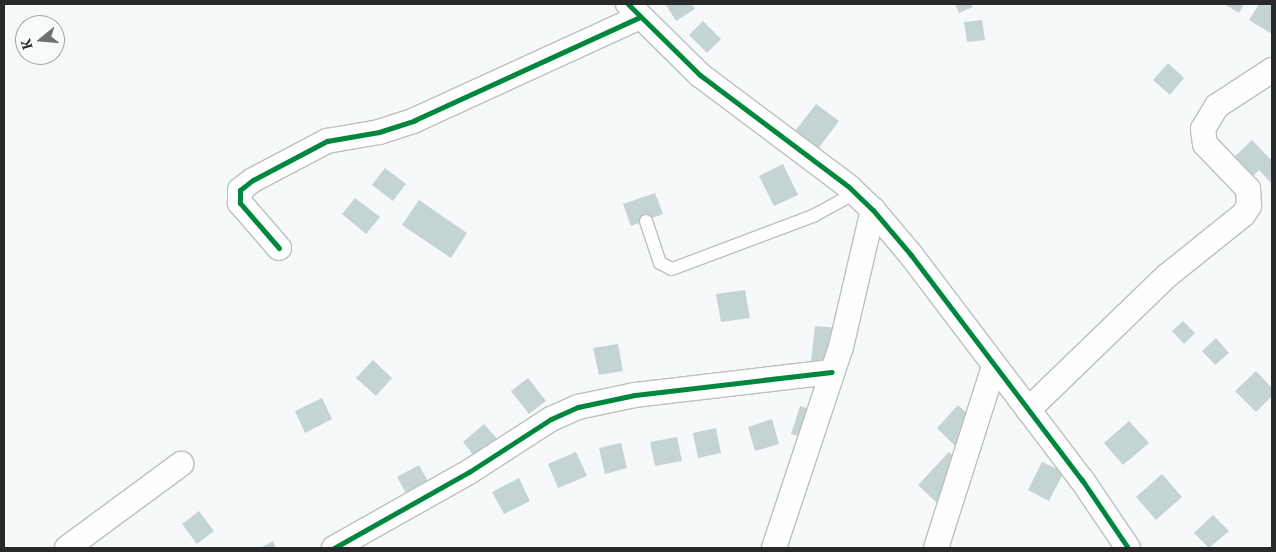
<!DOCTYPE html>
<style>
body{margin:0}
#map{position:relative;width:1276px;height:552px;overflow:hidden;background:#f6f9fa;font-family:"PT Serif",serif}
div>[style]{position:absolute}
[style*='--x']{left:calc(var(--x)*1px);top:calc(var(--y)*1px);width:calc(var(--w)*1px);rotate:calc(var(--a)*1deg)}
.building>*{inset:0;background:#c4d4d2}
.roads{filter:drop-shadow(1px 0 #bdbfc0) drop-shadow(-1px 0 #bdbfc0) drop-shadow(0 1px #bdbfc0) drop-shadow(0 -1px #bdbfc0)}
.lane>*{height:12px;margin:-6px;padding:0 6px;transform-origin:6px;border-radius:6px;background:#fefefe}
.street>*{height:24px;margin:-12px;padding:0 12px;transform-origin:12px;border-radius:12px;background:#fefefe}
.cycleway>*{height:5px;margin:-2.5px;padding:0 2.5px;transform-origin:2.5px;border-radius:2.5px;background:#00873e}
span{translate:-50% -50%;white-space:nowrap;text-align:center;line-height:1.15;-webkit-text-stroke:5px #f5fafb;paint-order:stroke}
.frame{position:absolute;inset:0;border:5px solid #27292a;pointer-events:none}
.north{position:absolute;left:15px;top:15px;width:50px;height:50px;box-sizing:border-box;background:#f5fafb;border:1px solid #a3a6a7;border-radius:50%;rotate:253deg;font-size:14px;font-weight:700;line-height:20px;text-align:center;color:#27292a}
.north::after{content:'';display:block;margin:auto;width:18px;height:22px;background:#6f7273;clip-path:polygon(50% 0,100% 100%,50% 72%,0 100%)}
</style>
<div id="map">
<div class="building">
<i style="clip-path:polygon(691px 4px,695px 9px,676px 21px,666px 5px)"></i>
<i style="clip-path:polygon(955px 4px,971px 4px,973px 7px,959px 13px)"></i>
<i style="clip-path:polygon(1224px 4px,1244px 4px,1239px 13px)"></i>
<i style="clip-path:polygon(1259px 4px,1272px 4px,1272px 34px,1249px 20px)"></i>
<i style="clip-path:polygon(982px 20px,985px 40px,967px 42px,964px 22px)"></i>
<i style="clip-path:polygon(703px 21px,721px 39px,707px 53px,689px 35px)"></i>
<i style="clip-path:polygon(1168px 63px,1184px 78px,1170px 95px,1153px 80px)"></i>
<i style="clip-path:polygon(816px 104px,839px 121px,818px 149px,795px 131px)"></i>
<i style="clip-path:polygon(1252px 140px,1270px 159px,1272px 157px,1272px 184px,1259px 170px,1252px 177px,1233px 158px)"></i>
<i style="clip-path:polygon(783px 164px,798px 195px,774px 206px,759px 176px)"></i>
<i style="clip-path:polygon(385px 168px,406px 184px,393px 201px,372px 185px)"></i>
<i style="clip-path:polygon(655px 193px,663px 214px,631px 226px,623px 204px)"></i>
<i style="clip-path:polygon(355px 198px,380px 217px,366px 234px,342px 214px)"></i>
<i style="clip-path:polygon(419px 200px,467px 233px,451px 258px,402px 225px)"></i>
<i style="clip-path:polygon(745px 290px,750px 318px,721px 322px,716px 294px)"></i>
<i style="clip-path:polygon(1183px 321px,1195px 333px,1184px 344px,1172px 331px)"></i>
<i style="clip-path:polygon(815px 326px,848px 329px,844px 364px,811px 361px)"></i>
<i style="clip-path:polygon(1216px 338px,1229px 353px,1215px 365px,1202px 351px)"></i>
<i style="clip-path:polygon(618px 344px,623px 371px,599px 375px,593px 348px)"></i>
<i style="clip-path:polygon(373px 360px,392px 378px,376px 396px,356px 378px)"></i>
<i style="clip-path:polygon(1256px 371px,1272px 388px,1272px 396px,1256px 412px,1235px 391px)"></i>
<i style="clip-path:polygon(528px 378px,546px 401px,529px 414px,511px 391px)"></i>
<i style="clip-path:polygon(322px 398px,332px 419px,305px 433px,295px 411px)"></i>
<i style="clip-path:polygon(958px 405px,981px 427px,959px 450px,937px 428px)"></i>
<i style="clip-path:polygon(800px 406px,827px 414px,818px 442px,791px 434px)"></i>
<i style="clip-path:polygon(772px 419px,779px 444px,755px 451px,748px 427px)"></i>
<i style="clip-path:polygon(1129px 421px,1149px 443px,1123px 465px,1104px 443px)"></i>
<i style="clip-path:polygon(484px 424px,502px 444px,480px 463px,463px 442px)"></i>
<i style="clip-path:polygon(716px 428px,721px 453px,698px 458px,693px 433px)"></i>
<i style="clip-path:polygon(677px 437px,682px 461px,655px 466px,650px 442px)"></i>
<i style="clip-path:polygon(621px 443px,627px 468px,605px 474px,599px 448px)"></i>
<i style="clip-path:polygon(576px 452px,587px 476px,558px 488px,548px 464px)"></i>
<i style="clip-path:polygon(949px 452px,970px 472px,939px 505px,918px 485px)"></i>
<i style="clip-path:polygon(1042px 462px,1064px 472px,1049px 501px,1028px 490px)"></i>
<i style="clip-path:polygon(419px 465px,430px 485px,408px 497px,397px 477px)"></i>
<i style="clip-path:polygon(1162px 474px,1182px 497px,1156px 520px,1136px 497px)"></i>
<i style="clip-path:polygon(519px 478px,530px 501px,504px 514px,492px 492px)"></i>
<i style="clip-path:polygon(199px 511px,214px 531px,197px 544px,182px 524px)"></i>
<i style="clip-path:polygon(1213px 515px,1229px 531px,1209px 548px,1194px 533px)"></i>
<i style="clip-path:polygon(273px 541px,276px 548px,260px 548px)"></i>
</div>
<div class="roads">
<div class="lane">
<i style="--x:646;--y:221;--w:44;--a:71.6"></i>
<i style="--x:660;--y:263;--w:13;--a:27"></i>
<i style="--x:672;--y:269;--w:151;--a:-20.6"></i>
<i style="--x:813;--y:216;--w:48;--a:-28.7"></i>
</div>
<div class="street">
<i style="--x:628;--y:4;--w:101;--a:44.6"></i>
<i style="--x:700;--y:75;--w:186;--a:36.9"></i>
<i style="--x:849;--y:187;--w:33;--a:44"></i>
<i style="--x:873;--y:210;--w:59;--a:49.8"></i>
<i style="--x:911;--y:255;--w:283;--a:52.8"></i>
<i style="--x:1082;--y:480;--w:82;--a:55.9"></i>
<i style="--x:279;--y:248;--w:60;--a:-130.9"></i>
<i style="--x:240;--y:203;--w:13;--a:-90"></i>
<i style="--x:240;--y:190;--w:16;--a:-38"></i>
<i style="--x:253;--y:180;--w:84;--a:-27.8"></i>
<i style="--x:327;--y:141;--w:53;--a:-9.8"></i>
<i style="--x:379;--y:132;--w:38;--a:-18"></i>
<i style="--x:415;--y:120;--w:247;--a:-24.6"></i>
<i style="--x:1028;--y:410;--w:194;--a:-44"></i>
<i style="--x:1168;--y:275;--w:96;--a:-38.7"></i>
<i style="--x:1243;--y:215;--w:11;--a:-56"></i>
<i style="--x:1249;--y:206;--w:17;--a:-93"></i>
<i style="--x:1248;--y:189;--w:62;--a:-133.7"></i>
<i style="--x:1205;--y:144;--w:15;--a:-98"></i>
<i style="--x:1203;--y:129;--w:27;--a:-59"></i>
<i style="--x:1217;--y:106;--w:66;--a:-33.2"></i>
<i style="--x:67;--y:548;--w:142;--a:-36.4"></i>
<i style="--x:334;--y:548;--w:155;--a:-29.4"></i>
<i style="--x:469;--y:472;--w:98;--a:-32.9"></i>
<i style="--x:551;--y:419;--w:30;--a:-24"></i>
<i style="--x:578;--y:407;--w:58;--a:-11.9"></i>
<i style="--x:635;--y:395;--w:198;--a:-6.7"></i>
<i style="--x:774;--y:548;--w:212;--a:-71.6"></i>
<i style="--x:841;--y:347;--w:141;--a:-76.9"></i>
<i style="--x:936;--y:548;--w:191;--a:-72.3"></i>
</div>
</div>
<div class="cycleway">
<i style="--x:628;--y:4;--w:101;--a:44.6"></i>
<i style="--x:700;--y:75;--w:186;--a:36.9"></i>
<i style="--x:849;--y:187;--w:33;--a:44"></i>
<i style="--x:873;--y:210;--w:59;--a:49.8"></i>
<i style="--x:911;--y:255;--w:283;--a:52.8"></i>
<i style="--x:1082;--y:480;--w:82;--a:55.9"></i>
<i style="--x:279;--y:248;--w:60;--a:-130.9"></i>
<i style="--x:240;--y:203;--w:13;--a:-90"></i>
<i style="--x:240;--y:190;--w:16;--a:-38"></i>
<i style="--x:253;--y:180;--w:84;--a:-27.8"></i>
<i style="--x:327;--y:141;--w:53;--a:-9.8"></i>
<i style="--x:379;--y:132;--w:38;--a:-18"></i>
<i style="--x:415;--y:120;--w:247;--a:-24.6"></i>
<i style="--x:334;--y:548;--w:155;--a:-29.4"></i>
<i style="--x:469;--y:472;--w:98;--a:-32.9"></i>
<i style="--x:551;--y:419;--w:30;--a:-24"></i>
<i style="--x:578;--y:407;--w:58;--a:-11.9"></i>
<i style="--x:635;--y:395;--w:198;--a:-6.7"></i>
</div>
<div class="frame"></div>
<div class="north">K</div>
</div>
